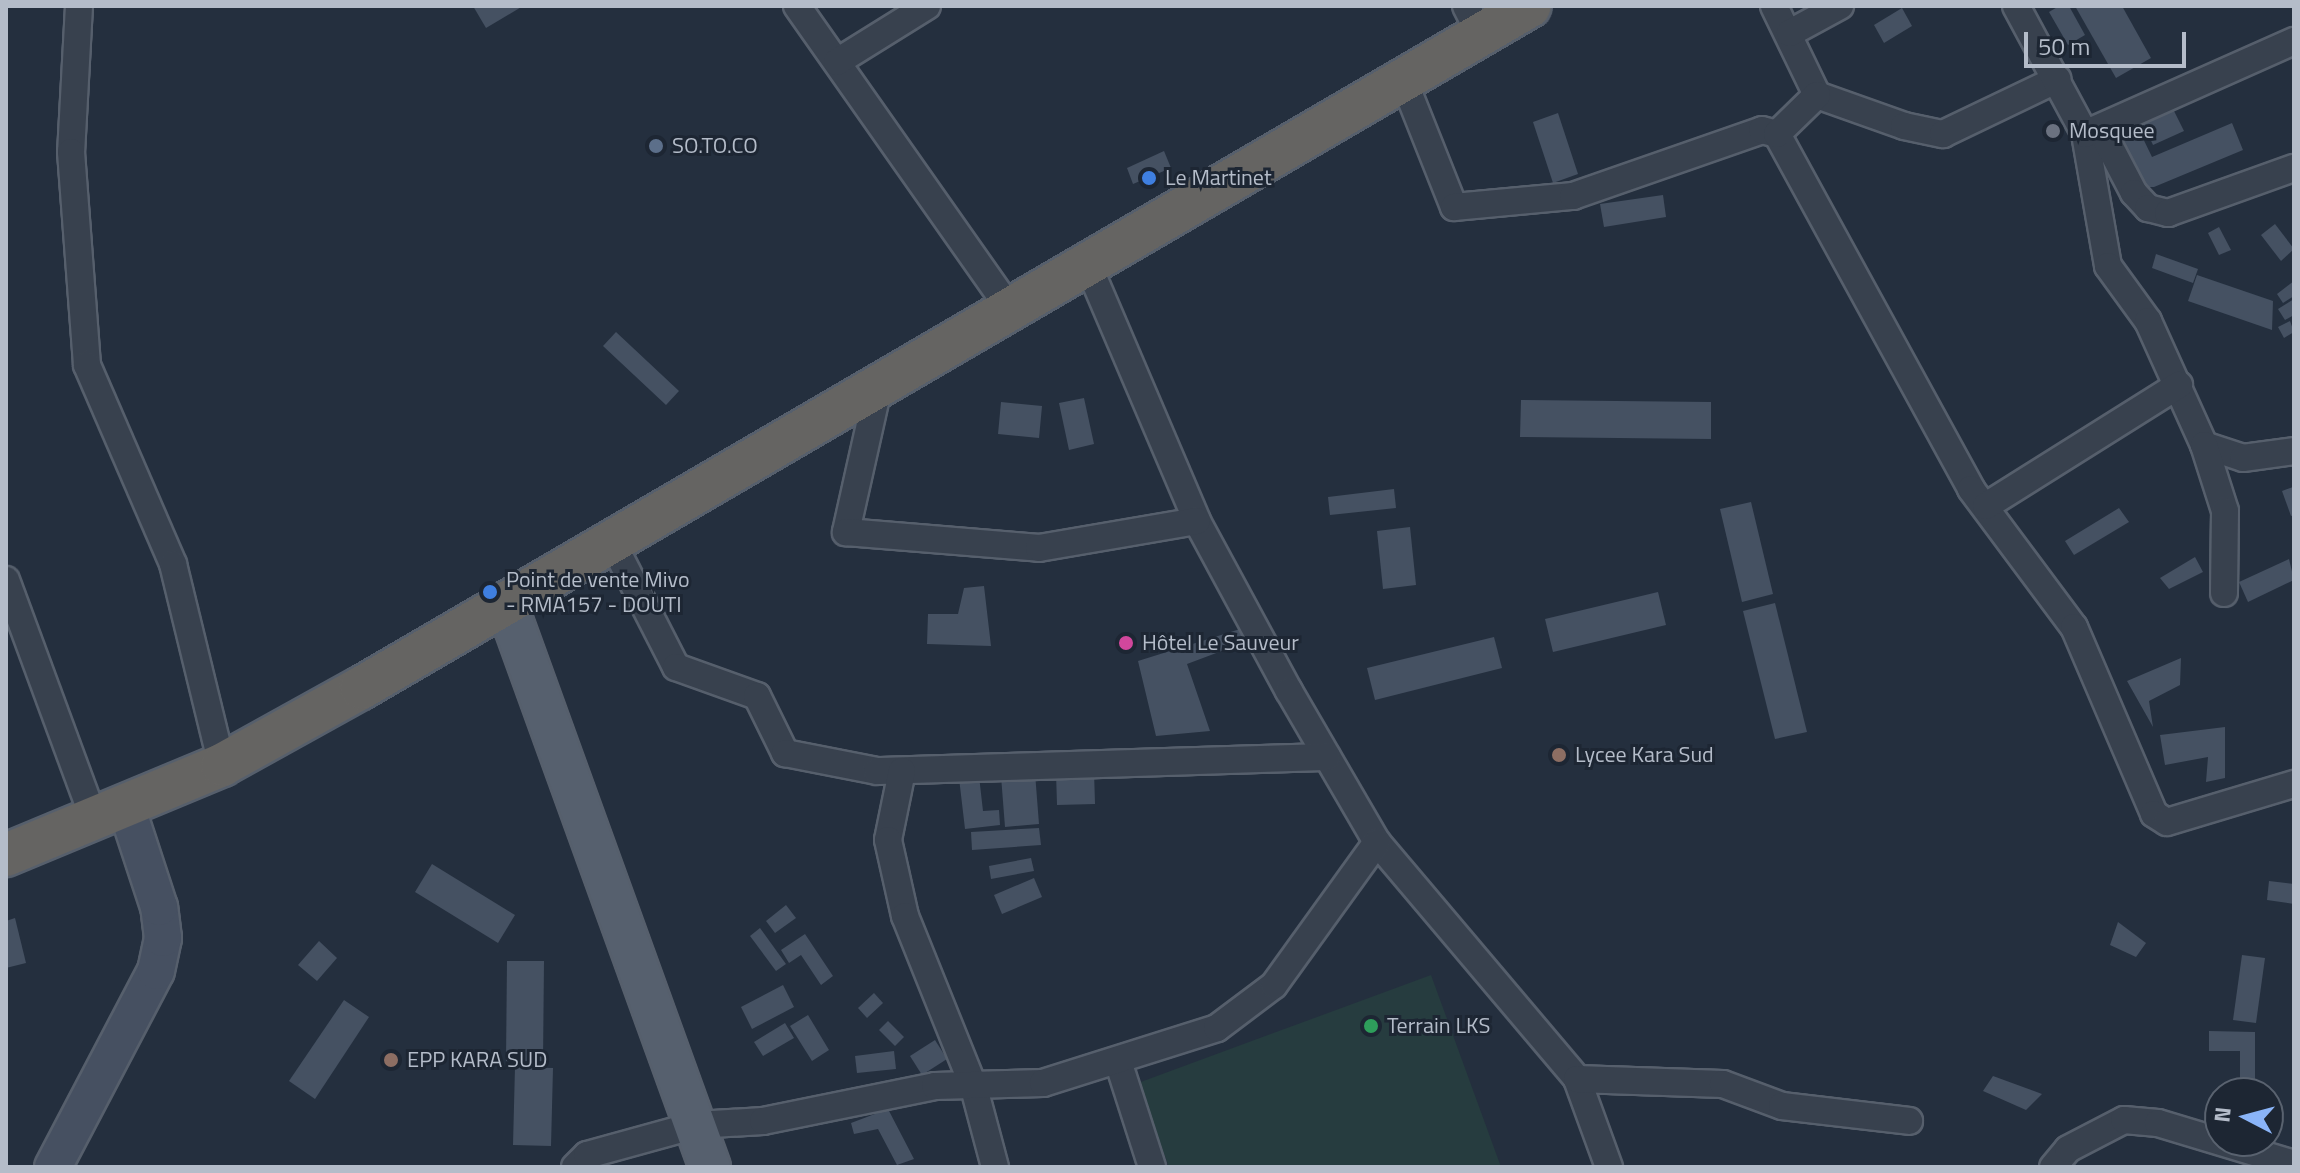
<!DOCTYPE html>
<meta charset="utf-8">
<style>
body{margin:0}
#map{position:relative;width:2300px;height:1173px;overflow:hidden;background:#242f3e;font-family:"Titillium Web",sans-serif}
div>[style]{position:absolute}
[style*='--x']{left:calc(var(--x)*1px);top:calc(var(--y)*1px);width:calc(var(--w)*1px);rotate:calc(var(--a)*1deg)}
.green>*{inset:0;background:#263c3f}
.building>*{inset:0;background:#455162}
.roads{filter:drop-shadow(2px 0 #565f6c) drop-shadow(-2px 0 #565f6c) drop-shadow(0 2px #565f6c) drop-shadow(0 -2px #565f6c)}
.minor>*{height:26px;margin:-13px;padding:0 13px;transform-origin:13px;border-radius:13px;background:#38414e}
.secondary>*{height:36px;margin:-18px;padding:0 18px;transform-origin:18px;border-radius:18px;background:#465061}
.primary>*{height:40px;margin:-20px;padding:0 20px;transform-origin:20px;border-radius:20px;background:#56606e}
.trunk>*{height:42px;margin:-21px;padding:0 21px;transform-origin:21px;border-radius:21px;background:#656462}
.dots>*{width:22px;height:22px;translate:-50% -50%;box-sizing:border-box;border:4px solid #1d2633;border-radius:50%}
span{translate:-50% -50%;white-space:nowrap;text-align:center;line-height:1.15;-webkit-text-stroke:6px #1d2633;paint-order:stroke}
.poi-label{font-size:22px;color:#b4bcc9}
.left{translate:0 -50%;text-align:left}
.frame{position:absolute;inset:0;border:8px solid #b4bcc9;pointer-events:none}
.north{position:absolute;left:2204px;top:1077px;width:80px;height:80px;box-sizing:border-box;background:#1d2633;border:2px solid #59626f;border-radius:50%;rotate:276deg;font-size:22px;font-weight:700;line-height:32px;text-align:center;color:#b4bcc9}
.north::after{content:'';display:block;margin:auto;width:28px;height:36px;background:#8ab4f8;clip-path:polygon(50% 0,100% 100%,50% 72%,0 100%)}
.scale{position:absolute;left:2024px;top:32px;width:162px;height:36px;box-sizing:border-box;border:4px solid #b4bcc9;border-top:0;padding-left:10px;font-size:24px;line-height:28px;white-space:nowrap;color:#b4bcc9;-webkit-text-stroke:6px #1d2633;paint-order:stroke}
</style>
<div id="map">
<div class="green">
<i style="clip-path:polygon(1431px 975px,1501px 1167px,1169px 1167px,1138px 1083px)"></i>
</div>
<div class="building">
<i style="clip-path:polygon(473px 6px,523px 6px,486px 28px)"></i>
<i style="clip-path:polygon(2059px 6px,2069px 6px,2085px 35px,2068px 45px,2049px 12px)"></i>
<i style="clip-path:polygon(2075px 6px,2122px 6px,2151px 58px,2116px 78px)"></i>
<i style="clip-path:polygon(1902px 8px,1912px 26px,1884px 43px,1874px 25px)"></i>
<i style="clip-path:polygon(2173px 109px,2184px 131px,2153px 145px,2143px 123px)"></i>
<i style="clip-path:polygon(1558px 113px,1578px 174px,1553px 183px,1533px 122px)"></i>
<i style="clip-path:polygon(2232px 123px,2243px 150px,2154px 187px,2145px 187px,2116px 136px,2137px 126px,2152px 157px)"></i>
<i style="clip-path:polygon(1164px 151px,1171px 168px,1133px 184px,1127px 168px)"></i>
<i style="clip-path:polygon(1663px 195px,1666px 217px,1604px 227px,1600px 204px)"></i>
<i style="clip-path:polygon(2275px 224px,2294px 249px,2281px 261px,2261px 235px)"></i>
<i style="clip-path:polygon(2219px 227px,2231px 250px,2219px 255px,2208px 233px)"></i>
<i style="clip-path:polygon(2156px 254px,2198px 269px,2193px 283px,2152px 268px)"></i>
<i style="clip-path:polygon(2197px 275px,2273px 301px,2272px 330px,2188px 301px)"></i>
<i style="clip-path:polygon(2294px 281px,2294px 296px,2283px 303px,2277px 294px)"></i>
<i style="clip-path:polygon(2294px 299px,2294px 315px,2285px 320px,2278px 309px)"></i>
<i style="clip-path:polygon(2290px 321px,2294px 332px,2284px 338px,2278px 327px)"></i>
<i style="clip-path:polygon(616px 332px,679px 391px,666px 405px,603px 346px)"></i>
<i style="clip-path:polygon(1084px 398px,1094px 444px,1069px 450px,1059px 403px)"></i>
<i style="clip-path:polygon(1521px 400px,1711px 402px,1711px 439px,1520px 437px)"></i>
<i style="clip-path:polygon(1001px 402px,1042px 406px,1039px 438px,998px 434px)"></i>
<i style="clip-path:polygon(2293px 487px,2294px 515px,2291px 516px,2282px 491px)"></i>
<i style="clip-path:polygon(1394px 489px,1396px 508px,1330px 515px,1328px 497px)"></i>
<i style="clip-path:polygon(1751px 502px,1773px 594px,1742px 602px,1720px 509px)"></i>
<i style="clip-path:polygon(2119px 508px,2129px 522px,2074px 555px,2065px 541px)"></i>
<i style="clip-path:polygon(1410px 527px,1416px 585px,1383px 589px,1377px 531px)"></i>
<i style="clip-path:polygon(2195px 557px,2203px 572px,2169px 589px,2160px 578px)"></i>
<i style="clip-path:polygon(2289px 559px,2294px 580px,2248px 602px,2239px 582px)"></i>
<i style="clip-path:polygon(984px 586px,991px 646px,927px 644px,928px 614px,958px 614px,964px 588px)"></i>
<i style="clip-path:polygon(1658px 592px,1666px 625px,1553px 652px,1545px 619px)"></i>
<i style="clip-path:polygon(1775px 603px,1807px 732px,1775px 739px,1743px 611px)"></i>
<i style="clip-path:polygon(1253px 625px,1251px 640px,1187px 664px,1210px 731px,1156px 736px,1138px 661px)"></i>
<i style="clip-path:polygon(1494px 637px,1502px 668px,1375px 700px,1367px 668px)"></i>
<i style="clip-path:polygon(2181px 658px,2180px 685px,2149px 701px,2153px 727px,2127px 681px)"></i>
<i style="clip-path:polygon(2225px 727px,2225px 778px,2206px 782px,2208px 757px,2165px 765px,2160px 735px)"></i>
<i style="clip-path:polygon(1094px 772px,1095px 804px,1057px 805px,1056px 773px)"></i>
<i style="clip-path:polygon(1035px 773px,1039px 824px,1005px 827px,1001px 776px)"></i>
<i style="clip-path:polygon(979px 776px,983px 811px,999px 810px,1000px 825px,965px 829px,959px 778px)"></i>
<i style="clip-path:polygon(1039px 828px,1041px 845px,972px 850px,971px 832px)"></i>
<i style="clip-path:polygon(1031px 858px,1034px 871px,991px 879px,989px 866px)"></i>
<i style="clip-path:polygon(432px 864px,515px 915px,498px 943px,415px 892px)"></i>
<i style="clip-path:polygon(1034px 878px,1042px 897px,1002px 914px,994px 895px)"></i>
<i style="clip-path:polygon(2269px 881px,2294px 884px,2294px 904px,2267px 900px)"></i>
<i style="clip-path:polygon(786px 905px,796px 918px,775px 933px,766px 921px)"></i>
<i style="clip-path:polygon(15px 918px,26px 963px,6px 968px,6px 921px)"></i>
<i style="clip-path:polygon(2118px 922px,2146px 943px,2136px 957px,2110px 945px)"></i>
<i style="clip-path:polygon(760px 928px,786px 964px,776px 971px,750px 936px)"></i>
<i style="clip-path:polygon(805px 934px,833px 976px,821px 985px,801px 955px,789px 963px,781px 950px)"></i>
<i style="clip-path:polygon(319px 941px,337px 958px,317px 981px,298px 965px)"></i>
<i style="clip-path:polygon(2242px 955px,2265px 958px,2256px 1023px,2233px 1020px)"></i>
<i style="clip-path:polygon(507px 961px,544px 961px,543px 1061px,506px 1061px)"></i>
<i style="clip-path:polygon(783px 985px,794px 1007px,752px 1029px,741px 1007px)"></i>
<i style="clip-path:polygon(874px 993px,883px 1003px,867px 1018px,858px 1008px)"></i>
<i style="clip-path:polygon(344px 1000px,369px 1017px,315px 1099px,289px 1081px)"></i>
<i style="clip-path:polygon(808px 1015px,829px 1050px,812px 1061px,790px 1026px)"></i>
<i style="clip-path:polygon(888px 1021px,904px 1037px,895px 1046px,879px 1030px)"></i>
<i style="clip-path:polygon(785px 1023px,794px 1038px,763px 1056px,754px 1042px)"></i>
<i style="clip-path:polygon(2209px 1031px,2255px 1032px,2255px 1082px,2240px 1082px,2240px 1051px,2209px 1051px)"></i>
<i style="clip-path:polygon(935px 1040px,947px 1059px,922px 1075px,910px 1056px)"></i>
<i style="clip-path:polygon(894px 1051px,896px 1069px,857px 1073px,855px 1056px)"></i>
<i style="clip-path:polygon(515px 1067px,553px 1068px,551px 1146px,513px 1145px)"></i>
<i style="clip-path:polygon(1993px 1076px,2042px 1094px,2026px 1110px,1983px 1091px)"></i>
<i style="clip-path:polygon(888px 1109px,914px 1159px,897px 1165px,878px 1129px,854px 1134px,851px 1123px)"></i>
</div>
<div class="roads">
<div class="minor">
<i style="--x:79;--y:6;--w:146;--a:93.1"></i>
<i style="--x:71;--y:152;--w:214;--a:85.7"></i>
<i style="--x:87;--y:365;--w:217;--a:66.6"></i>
<i style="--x:173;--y:564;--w:207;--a:76.3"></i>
<i style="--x:797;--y:6;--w:370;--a:54.9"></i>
<i style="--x:1466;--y:6;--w:31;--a:63"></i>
<i style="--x:1774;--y:6;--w:99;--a:64.2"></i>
<i style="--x:1817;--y:95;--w:92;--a:19.6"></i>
<i style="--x:1904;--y:126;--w:40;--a:12"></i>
<i style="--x:1943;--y:134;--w:127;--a:-25.6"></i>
<i style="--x:2016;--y:6;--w:145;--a:61.7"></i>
<i style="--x:2085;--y:134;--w:134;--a:80.1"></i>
<i style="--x:2108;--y:266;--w:68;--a:54"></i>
<i style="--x:2148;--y:321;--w:136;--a:65.7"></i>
<i style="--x:2204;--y:445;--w:41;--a:18.4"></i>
<i style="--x:2243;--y:458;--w:51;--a:-7.8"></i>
<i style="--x:1790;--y:33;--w:57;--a:-28.4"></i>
<i style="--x:837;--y:62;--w:106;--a:-31.9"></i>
<i style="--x:1403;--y:79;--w:138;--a:68.3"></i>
<i style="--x:1454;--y:207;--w:120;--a:-5.3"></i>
<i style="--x:1573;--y:196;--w:200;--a:-19.2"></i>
<i style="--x:1762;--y:130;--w:16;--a:15"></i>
<i style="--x:1777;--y:134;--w:405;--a:61.3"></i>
<i style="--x:1971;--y:489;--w:172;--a:53.3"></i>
<i style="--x:2074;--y:627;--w:203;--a:66.8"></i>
<i style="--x:2154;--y:814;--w:15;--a:32"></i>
<i style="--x:2167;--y:822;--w:133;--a:-16.7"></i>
<i style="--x:2100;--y:128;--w:73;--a:62.4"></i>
<i style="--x:2134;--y:193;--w:21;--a:47"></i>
<i style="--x:2148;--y:208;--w:21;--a:14"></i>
<i style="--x:2168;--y:213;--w:134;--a:-19.7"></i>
<i style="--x:1777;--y:134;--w:56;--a:-44.3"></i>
<i style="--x:2085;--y:134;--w:229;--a:-24"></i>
<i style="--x:1088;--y:265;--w:278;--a:66.9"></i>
<i style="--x:1197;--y:521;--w:193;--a:61.6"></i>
<i style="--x:1289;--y:691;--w:175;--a:59.8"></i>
<i style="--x:1377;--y:842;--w:310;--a:49.8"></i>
<i style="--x:1577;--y:1079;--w:94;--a:70"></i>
<i style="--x:879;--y:384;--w:152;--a:102.6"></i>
<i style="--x:846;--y:532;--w:194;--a:4.7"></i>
<i style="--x:1039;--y:548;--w:160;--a:-9.7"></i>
<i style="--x:2204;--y:445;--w:69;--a:72.3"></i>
<i style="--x:2225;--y:511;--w:82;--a:90.7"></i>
<i style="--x:1986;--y:506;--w:228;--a:-32.1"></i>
<i style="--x:613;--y:544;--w:138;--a:62.9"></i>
<i style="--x:676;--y:667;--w:86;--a:19.7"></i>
<i style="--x:757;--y:696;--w:64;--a:63.8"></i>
<i style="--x:785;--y:753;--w:94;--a:11.1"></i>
<i style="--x:877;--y:771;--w:450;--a:-1.8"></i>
<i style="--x:6;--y:580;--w:258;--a:69.8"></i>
<i style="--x:902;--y:771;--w:70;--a:101.5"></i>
<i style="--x:888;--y:840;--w:78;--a:77.4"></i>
<i style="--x:905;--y:916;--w:185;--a:68.1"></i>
<i style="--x:974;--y:1088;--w:82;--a:75.1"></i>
<i style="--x:1118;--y:1061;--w:111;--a:72.2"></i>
<i style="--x:1577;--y:1079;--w:146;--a:2"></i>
<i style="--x:1723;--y:1084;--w:63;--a:20.4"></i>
<i style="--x:1782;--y:1106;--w:128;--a:6.7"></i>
<i style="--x:575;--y:1167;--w:17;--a:-45"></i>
<i style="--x:587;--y:1155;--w:113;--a:-15.4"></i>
<i style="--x:696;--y:1125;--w:67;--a:-3.4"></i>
<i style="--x:763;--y:1121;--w:176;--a:-11.5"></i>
<i style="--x:935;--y:1086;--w:108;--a:-1.6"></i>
<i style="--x:1043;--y:1083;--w:182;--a:-17.5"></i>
<i style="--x:1217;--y:1028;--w:71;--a:-37"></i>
<i style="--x:1274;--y:985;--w:176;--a:-54.2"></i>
<i style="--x:2053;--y:1167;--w:23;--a:-50"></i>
<i style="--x:2068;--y:1149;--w:63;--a:-27.4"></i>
<i style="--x:2124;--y:1120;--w:34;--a:5"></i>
<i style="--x:2158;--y:1123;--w:142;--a:16.8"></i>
</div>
<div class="secondary">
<i style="--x:53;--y:1167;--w:221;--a:-62.3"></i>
<i style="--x:156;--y:971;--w:34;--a:-78"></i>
<i style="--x:163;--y:938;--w:31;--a:-97"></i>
<i style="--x:159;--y:907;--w:103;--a:-108.1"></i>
</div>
<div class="primary">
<i style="--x:507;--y:606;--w:597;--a:70.11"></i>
</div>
<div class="trunk">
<i style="--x:6;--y:855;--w:234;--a:-22.6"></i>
<i style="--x:222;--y:765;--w:159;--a:-29"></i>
<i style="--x:361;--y:688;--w:1353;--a:-30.26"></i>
</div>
</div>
<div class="dots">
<i style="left:2053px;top:131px;background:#6b7280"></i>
<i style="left:656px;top:146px;background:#5c6f8a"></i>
<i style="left:1149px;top:178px;background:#3f7fe0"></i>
<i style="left:490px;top:592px;background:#3f7fe0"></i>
<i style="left:1126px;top:643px;background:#d1479c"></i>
<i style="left:1559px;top:755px;background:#8d6e63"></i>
<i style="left:1371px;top:1026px;background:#2e9e5b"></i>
<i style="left:391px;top:1060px;background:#8d6e63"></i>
</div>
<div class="poi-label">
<span class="left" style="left:2069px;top:131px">Mosquee</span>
<span class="left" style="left:672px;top:146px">SO.TO.CO</span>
<span class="left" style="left:1165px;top:178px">Le Martinet</span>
<span class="left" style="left:506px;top:592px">Point de vente Mivo<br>- RMA157 - DOUTI</span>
<span class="left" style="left:1142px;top:643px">Hôtel Le Sauveur</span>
<span class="left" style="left:1575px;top:755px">Lycee Kara Sud</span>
<span class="left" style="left:1387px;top:1026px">Terrain LKS</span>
<span class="left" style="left:407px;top:1060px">EPP KARA SUD</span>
</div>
<div class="frame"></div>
<div class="north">N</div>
<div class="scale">50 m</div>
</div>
